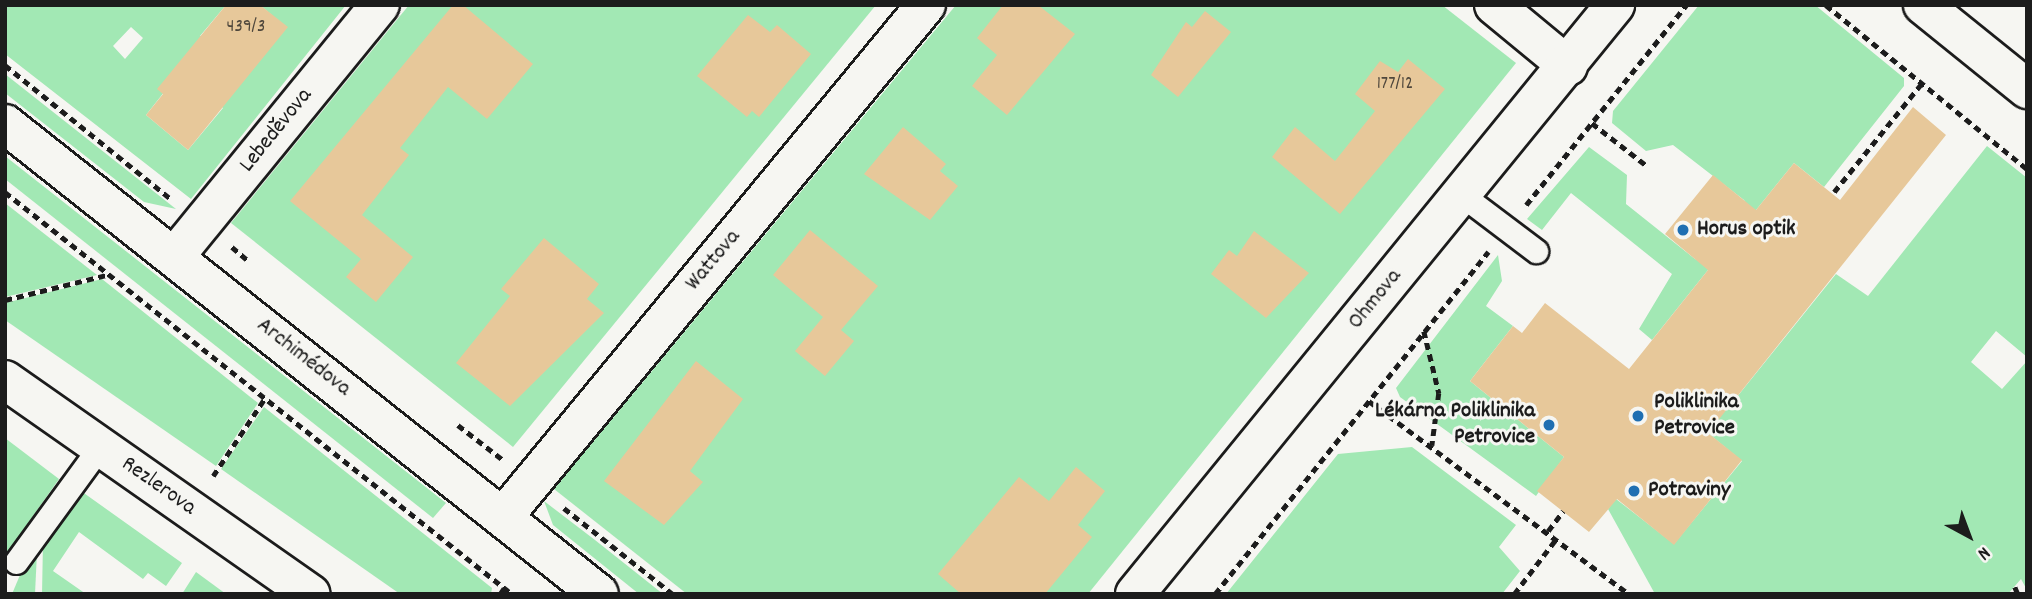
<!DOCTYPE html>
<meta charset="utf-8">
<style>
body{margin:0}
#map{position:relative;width:2032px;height:599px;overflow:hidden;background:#f6f6f2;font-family:Dekko,sans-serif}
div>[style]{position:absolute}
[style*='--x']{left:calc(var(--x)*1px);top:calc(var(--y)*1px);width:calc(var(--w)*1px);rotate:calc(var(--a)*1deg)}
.green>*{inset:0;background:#a2e8b4}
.building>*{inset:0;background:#e7c89a}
.path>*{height:4.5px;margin-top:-2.25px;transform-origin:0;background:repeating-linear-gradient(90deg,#1c1c1c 0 7px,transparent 0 12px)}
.roads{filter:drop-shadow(2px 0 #1c1c1c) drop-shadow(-2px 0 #1c1c1c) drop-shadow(0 2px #1c1c1c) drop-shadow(0 -2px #1c1c1c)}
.service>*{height:23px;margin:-11.5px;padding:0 11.5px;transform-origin:11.5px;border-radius:11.5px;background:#f6f6f2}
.minor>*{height:38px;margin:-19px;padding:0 19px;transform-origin:19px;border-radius:19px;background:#f6f6f2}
.tertiary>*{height:38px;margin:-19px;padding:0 19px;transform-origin:19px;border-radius:19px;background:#f6f6f2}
.dots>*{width:19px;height:19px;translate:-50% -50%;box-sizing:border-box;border:4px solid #f6f6f2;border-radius:50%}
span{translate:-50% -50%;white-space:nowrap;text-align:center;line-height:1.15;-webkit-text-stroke:6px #f6f6f2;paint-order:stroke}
.number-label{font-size:19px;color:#4f473c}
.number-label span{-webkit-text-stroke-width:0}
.street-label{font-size:23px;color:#1c1c1c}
.poi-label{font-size:23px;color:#1c1c1c;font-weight:700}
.left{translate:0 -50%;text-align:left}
.right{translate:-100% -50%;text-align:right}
.frame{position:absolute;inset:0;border:7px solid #1c1c1c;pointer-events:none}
.north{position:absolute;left:1934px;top:501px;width:70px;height:70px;-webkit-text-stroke:5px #f6f6f2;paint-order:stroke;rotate:139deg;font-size:19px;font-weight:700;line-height:28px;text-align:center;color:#1c1c1c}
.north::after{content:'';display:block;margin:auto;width:24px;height:32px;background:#1c1c1c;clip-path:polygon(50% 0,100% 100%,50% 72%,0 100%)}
</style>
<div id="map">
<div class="green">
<i style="clip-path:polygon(evenodd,5px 5px,226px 5px,200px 36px,287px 28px,260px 5px,346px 5px,191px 199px,5px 54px,5px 5px,131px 27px,143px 38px,125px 59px,113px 46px,131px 27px,5px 5px,180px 72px,223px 108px,188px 150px,146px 115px,180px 72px)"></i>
<i style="clip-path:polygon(409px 5px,876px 5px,513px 447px,231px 223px)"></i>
<i style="clip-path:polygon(956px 5px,1442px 5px,1516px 63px,1088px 594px,687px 594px,554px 489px)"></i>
<i style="clip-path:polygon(1699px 5px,1815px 5px,1904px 78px,1904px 86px,1824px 187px,1794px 163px,1752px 215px,1744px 200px,1673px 145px,1646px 151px,1612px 123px,1613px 111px)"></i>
<i style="clip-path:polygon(5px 74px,176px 209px,144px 202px,5px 93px)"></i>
<i style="clip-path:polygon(1987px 146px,2027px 178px,2027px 357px,1996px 331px,1971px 362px,2002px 389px,2027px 361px,2027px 590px,2021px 579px,2008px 594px,1655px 594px,1608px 509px,1616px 499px,1674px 544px,1742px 461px,1697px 424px,1732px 403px,1836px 274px,1868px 296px)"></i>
<i style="clip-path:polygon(1589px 147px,1627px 175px,1626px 204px,1695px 259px,1712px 265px,1652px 340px,1639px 329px,1672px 274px,1571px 193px,1542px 230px,1527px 219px)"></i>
<i style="clip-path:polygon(5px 156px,446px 503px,433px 518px,5px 179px)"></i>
<i style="clip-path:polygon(5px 203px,97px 275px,5px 297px)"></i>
<i style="clip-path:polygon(1498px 255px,1502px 281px,1486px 306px,1513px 326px,1470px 381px,1564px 457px,1536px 496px,1400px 397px,1396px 388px)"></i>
<i style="clip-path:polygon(102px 279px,258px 403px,216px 466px,5px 320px,5px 303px)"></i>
<i style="clip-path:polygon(264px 407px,492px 588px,491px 594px,400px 594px,221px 469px)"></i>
<i style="clip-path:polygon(5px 438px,59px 479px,5px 556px)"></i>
<i style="clip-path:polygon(1412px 447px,1516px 525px,1499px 547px,1520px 571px,1502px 594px,1226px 594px,1338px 454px)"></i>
<i style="clip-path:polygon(81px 491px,182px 563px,166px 586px,148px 573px,143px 579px,79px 532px,53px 571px,86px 594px,42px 594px,43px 542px)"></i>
<i style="clip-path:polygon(544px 501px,595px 540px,663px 594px,639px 594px,553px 525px)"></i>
<i style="clip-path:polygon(37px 552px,35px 594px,12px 594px,20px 575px)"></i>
<i style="clip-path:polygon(196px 572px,226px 594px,182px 594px)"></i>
</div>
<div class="building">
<i style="clip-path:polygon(226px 5px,260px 5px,288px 27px,188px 150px,146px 115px,163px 94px,157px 89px)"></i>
<i style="clip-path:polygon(453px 5px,463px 5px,533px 64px,487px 119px,448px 87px,400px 148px,409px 155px,362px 215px,413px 257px,376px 302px,346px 277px,361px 259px,290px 201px)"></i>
<i style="clip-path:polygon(1003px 5px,1038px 5px,1075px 34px,1007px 115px,972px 86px,997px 55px,977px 38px)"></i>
<i style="clip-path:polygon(1205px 11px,1231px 32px,1178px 97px,1151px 75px,1186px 22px,1192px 27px)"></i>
<i style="clip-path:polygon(748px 15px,770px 32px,777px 25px,811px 54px,759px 117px,752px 111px,747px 117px,697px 76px)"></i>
<i style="clip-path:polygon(1408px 59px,1445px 89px,1340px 214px,1272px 157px,1295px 127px,1335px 161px,1375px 111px,1355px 94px,1380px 61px,1398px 72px)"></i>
<i style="clip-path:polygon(1913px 107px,1946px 135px,1708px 433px,1742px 460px,1674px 545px,1617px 499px,1589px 532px,1537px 491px,1564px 457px,1470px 381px,1513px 326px,1522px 333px,1545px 303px,1629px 369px,1708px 270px,1665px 234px,1713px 175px,1756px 210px,1794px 163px,1840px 200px)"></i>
<i style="clip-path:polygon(903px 127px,946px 164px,940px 171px,958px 186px,930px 220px,864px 174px)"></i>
<i style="clip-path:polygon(810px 230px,878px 286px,841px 330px,854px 341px,825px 376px,795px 351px,823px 317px,773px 275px)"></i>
<i style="clip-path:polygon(1254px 231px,1309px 273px,1266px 318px,1211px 274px,1229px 250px,1237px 256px)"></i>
<i style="clip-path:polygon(544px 238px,599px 284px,587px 299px,604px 313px,510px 406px,456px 363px,510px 296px,501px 289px)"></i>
<i style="clip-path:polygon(696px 361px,743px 399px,690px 471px,703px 482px,664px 525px,604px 481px)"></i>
<i style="clip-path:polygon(1076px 467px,1105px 491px,1078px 525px,1092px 537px,1045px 594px,961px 594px,938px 574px,1019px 477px,1049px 501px)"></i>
</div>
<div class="path">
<i style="--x:1826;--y:5;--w:259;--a:39.2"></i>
<i style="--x:5;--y:65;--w:212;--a:38.9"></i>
<i style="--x:1592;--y:123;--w:70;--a:38"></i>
<i style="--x:5;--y:192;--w:647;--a:38.41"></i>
<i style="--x:1834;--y:192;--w:140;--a:-51.1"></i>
<i style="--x:1526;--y:205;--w:256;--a:-51.3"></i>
<i style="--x:232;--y:247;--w:23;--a:40"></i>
<i style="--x:5;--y:300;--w:105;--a:-13.8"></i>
<i style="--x:1424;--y:331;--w:64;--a:76.4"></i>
<i style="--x:1439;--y:393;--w:53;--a:97.5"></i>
<i style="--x:1369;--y:401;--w:324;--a:36.6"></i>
<i style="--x:458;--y:425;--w:56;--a:37.7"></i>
<i style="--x:213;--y:476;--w:94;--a:-56.3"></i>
<i style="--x:564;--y:508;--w:139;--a:38.3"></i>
<i style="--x:1548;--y:531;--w:25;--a:-53"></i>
<i style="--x:2015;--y:587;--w:8;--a:67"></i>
<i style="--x:500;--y:594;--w:7;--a:-56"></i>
<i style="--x:1215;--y:594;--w:438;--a:-51.4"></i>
<i style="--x:1514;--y:594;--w:71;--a:-52.5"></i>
</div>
<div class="roads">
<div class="service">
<i style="--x:1462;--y:195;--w:93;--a:37.1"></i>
<i style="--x:16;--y:562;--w:142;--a:-53.9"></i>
</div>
<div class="minor">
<i style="--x:1494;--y:5;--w:96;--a:39.5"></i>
<i style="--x:1923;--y:5;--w:134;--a:38.9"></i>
<i style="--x:175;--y:256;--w:324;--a:-50.8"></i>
<i style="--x:5;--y:380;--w:373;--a:35"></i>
<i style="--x:503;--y:517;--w:664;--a:-50.44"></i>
<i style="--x:1135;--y:594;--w:760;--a:-50.82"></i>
</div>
<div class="tertiary">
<i style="--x:5;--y:124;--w:757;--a:38.35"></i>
</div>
</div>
<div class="dots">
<i style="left:1683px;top:230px;background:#1f6fb2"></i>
<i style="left:1638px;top:416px;background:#1f6fb2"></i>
<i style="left:1549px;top:425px;background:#1f6fb2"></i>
<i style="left:1634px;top:491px;background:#1f6fb2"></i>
</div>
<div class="number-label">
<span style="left:246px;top:28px">439/3</span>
<span style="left:1395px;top:85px">177/12</span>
</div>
<div class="street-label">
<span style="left:277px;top:131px;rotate:-51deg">Lebeděvova</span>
<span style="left:714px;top:261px;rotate:-50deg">Wattova</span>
<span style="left:1376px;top:300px;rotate:-51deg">Ohmova</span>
<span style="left:303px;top:358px;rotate:38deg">Archimédova</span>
<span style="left:158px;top:487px;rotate:35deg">Rezlerova</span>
</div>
<div class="poi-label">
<span class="left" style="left:1697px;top:230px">Horus optik</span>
<span class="left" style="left:1654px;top:416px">Poliklinika<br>Petrovice</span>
<span class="right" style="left:1535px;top:425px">Lékárna Poliklinika<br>Petrovice</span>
<span class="left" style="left:1648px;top:491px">Potraviny</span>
</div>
<div class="frame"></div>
<div class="north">N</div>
</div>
